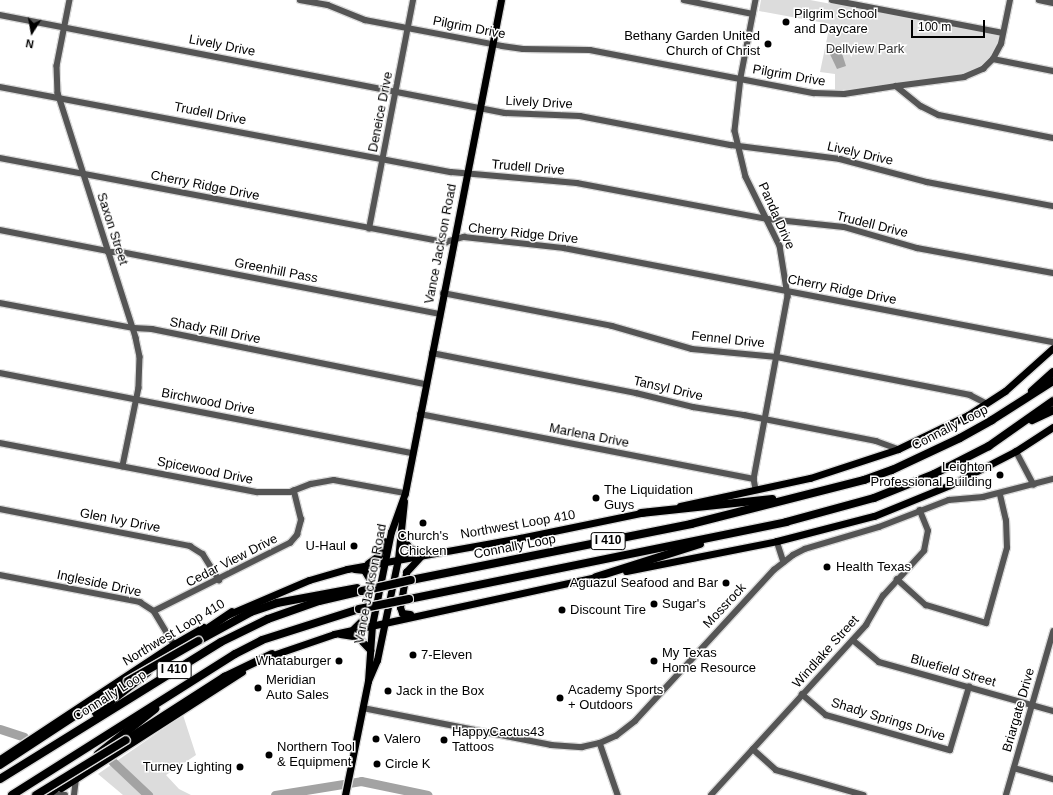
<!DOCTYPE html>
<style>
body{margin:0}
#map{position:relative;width:1053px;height:795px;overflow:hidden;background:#fff;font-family:Helvetica,sans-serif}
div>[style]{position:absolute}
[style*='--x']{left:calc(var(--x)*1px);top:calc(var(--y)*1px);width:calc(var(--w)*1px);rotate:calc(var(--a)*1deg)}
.green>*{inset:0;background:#dcdcdc}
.water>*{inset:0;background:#a3a3a3}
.river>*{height:9px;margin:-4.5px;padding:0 4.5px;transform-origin:4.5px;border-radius:4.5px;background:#a3a3a3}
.roads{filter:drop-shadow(1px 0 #dbdbdb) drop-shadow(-1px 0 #dbdbdb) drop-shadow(0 1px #dbdbdb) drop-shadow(0 -1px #dbdbdb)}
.minor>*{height:5.5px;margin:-2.75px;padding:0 2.75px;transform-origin:2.75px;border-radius:2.75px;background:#555}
.major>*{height:7px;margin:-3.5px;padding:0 3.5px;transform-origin:3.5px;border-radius:3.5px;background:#000}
.highway>*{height:8px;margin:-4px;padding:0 4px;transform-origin:4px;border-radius:4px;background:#000}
.bridges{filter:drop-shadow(1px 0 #dbdbdb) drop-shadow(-1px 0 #dbdbdb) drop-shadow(0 1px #dbdbdb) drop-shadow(0 -1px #dbdbdb)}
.highway-bridge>*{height:8px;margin:-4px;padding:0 4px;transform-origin:4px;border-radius:4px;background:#000}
.dots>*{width:11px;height:11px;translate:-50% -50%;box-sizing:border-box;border:2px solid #fff;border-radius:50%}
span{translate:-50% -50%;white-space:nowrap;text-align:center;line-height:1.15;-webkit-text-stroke:3px #fff;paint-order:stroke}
.shield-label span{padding:1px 3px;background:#fff;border:1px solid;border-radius:3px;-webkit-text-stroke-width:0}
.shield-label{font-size:12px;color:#000;font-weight:700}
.poi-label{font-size:13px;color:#000}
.left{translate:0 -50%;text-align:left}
.right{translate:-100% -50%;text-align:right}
.street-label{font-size:13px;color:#000}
.park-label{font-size:13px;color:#333}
.north{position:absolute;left:12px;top:12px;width:40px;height:40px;-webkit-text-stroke:3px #fff;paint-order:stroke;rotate:191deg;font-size:11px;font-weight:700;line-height:16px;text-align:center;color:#000}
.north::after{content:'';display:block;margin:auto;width:14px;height:18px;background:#000;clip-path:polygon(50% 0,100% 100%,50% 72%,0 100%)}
.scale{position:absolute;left:911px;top:20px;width:74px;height:18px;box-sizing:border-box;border:2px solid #000;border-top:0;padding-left:5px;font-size:12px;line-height:14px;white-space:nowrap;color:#000;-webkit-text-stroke:3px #fff;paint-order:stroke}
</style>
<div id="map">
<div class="green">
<i style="clip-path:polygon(761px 0,810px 0,999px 35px,999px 38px,991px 59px,971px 72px,835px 91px,835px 74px,820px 72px,830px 24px,759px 11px)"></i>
<i style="clip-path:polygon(183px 715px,196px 755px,166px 775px,179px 789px,191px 795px,123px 795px,98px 774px)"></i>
</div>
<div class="water">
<i style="clip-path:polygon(839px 44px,846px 66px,837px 69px,828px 50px)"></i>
</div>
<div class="river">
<i style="--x:0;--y:729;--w:25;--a:18"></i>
<i style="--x:112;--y:761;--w:50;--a:43.4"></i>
<i style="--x:275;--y:795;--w:87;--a:-9.2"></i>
<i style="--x:361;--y:781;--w:68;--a:11.8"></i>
</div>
<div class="roads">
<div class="minor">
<i style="--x:70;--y:0;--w:67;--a:101.1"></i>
<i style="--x:57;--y:66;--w:27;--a:88"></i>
<i style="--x:58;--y:93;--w:257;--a:72.3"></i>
<i style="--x:136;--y:338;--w:19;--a:78"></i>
<i style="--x:140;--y:357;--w:31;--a:92"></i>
<i style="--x:139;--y:388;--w:80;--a:101.6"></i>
<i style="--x:300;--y:0;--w:28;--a:10"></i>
<i style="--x:328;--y:5;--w:40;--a:22"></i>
<i style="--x:365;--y:20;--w:139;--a:10.7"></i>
<i style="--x:502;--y:46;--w:21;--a:8"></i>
<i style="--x:523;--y:49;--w:67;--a:0.9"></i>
<i style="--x:590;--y:50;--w:228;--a:10.9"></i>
<i style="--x:814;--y:93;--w:30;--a:2"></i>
<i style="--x:844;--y:94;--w:53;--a:-8.7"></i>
<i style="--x:896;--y:86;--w:32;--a:39"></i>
<i style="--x:921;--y:106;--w:20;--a:27"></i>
<i style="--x:939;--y:115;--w:116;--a:11.4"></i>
<i style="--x:684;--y:0;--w:70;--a:11.5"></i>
<i style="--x:756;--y:0;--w:79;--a:100.9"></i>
<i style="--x:741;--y:78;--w:53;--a:96.5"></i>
<i style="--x:735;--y:131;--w:47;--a:76.6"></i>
<i style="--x:746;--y:177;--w:77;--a:63.8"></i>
<i style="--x:780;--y:246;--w:51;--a:80.9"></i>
<i style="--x:788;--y:296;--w:186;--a:100.5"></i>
<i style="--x:754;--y:479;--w:10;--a:79"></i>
<i style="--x:832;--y:0;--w:174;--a:10.9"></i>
<i style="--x:1039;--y:0;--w:14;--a:12"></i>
<i style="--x:0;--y:15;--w:514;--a:10.98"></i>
<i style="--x:505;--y:113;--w:75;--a:2.3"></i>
<i style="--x:580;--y:116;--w:154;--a:10.9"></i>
<i style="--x:731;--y:145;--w:110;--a:7.3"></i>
<i style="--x:840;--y:159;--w:90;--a:14.8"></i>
<i style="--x:927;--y:182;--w:128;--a:10.8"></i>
<i style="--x:993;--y:59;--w:61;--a:11.3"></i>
<i style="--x:896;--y:86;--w:69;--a:-7.5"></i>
<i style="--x:964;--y:77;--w:21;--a:-23"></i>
<i style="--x:983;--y:69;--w:14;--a:-45"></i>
<i style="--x:993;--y:59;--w:17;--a:-62"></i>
<i style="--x:1001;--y:44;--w:45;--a:-78.4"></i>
<i style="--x:0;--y:87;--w:459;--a:10.7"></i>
<i style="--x:451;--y:172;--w:126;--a:5"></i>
<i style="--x:577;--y:183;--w:194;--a:10.7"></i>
<i style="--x:768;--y:219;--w:76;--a:6"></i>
<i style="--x:844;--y:227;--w:76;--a:16"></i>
<i style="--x:917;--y:248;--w:138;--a:10.4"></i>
<i style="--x:0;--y:158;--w:454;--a:10.7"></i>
<i style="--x:446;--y:242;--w:19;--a:-16"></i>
<i style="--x:464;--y:237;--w:101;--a:6.3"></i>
<i style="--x:564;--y:248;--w:498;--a:10.9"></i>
<i style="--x:369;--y:229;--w:233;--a:-79.1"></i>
<i style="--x:0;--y:230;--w:110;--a:11"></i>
<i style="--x:108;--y:252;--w:13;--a:0"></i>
<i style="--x:121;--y:252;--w:324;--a:11"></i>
<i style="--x:443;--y:293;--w:172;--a:11"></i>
<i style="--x:612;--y:326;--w:83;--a:16"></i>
<i style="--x:692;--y:349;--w:85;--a:5.4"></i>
<i style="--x:777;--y:357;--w:197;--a:11.1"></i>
<i style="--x:970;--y:395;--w:18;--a:27"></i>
<i style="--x:0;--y:303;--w:136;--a:10.6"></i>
<i style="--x:134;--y:328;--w:18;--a:3"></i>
<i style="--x:152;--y:329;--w:279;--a:11.4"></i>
<i style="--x:432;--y:353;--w:208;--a:11.1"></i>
<i style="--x:636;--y:393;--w:59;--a:13.8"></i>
<i style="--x:693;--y:407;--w:52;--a:8.9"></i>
<i style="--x:744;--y:415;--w:135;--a:11.1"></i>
<i style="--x:876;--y:441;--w:23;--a:20"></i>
<i style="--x:0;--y:373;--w:420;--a:11"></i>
<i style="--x:420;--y:414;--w:340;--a:11"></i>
<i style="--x:0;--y:443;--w:262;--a:10.8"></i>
<i style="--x:257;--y:492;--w:33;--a:0"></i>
<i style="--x:290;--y:492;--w:22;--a:-21"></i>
<i style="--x:311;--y:484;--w:23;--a:-10"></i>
<i style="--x:334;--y:480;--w:72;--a:10.4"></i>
<i style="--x:1016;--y:451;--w:38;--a:62"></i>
<i style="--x:0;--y:509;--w:194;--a:11"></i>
<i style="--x:190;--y:546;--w:15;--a:32"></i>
<i style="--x:203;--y:554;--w:31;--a:58"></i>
<i style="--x:777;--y:541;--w:22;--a:72"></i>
<i style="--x:0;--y:575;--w:143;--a:10.9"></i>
<i style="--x:140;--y:602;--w:17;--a:33"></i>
<i style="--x:154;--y:611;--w:39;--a:59"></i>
<i style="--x:897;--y:579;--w:39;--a:42"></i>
<i style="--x:926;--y:605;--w:63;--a:16.7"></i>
<i style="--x:986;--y:623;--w:78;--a:-74.4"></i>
<i style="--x:1007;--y:548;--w:27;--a:-92"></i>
<i style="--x:1006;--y:521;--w:28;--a:-103"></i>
<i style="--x:154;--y:611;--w:152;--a:-26.6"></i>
<i style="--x:290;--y:543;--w:11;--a:-49"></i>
<i style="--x:297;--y:535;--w:16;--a:-75"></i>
<i style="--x:301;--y:520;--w:30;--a:-104"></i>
<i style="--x:853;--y:640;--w:34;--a:40"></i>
<i style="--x:879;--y:662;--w:181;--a:15.7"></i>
<i style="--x:802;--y:694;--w:32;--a:41"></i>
<i style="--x:826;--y:715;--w:129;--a:15.8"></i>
<i style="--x:950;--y:750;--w:66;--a:-73.2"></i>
<i style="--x:363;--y:708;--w:192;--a:11.1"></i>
<i style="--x:551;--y:745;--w:31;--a:4"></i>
<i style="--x:582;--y:747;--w:18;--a:-13"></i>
<i style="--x:600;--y:743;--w:17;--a:-24"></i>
<i style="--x:616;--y:736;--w:24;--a:-38"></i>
<i style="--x:635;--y:721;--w:205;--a:-47.4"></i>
<i style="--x:774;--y:570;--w:24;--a:-38"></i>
<i style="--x:793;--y:555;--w:13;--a:-27"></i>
<i style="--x:805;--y:549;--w:77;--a:-16.6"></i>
<i style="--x:879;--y:527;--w:75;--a:-21.1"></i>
<i style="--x:949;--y:500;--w:34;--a:-5"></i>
<i style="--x:983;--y:497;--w:72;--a:-14.4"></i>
<i style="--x:600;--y:743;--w:55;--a:70.9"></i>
<i style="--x:753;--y:749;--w:31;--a:42"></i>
<i style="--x:776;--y:770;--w:91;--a:15.9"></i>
<i style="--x:1014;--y:768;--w:41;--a:15.8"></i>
<i style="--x:53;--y:794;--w:12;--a:5"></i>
<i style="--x:74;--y:795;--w:16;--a:-83"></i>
<i style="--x:711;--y:795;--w:230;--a:-47.6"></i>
<i style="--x:866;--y:625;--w:34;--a:-60"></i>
<i style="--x:883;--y:596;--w:61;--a:-47.7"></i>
<i style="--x:924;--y:551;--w:20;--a:-79"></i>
<i style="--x:928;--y:531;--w:22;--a:-112"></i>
<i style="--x:1006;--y:795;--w:170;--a:-73.9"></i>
</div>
<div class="major">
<i style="--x:680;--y:506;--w:133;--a:-12.2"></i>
<i style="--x:810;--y:478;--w:93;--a:-18.2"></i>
<i style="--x:898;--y:449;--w:78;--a:-25.9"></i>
<i style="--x:968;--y:415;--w:44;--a:-33"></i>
<i style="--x:1005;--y:391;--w:64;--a:-41.9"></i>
<i style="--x:401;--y:537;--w:14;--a:51"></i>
<i style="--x:410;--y:548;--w:14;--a:21"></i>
<i style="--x:368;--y:563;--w:14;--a:-36"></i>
<i style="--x:379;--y:555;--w:15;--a:-67"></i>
<i style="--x:626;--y:571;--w:154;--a:-11.2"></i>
<i style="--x:777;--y:541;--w:100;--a:-14.5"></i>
<i style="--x:874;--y:516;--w:82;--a:-22.2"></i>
<i style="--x:950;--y:485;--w:74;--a:-27.3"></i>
<i style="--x:1016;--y:451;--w:44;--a:-33"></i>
<i style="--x:410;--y:614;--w:8;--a:-173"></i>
<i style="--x:402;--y:613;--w:6;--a:-108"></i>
<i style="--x:400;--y:607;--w:36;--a:-80"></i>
<i style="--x:406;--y:572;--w:22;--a:-47"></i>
<i style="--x:227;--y:615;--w:89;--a:-23.1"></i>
<i style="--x:309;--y:580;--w:40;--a:-16"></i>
<i style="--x:347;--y:569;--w:176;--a:-10.2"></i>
<i style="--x:520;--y:538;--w:129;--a:-11.7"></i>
<i style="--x:353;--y:629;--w:14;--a:-45"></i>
<i style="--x:363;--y:619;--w:40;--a:-80"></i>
<i style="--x:370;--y:580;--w:12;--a:-121"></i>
<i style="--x:364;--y:570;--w:10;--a:-174"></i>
<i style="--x:340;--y:634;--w:18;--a:9"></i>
<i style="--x:358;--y:637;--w:18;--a:47"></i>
<i style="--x:267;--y:657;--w:71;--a:-18.9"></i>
<i style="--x:334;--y:634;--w:272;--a:-12.3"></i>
<i style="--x:368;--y:681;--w:56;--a:-85.9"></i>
<i style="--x:372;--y:625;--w:95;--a:-78.5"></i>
<i style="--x:391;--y:532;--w:41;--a:-70.3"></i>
<i style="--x:405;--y:493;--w:502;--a:-78.98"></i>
<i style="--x:0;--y:759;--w:209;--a:-33.5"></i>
<i style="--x:174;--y:644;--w:34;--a:-30"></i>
<i style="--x:61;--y:788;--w:215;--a:-32.7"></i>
<i style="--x:345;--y:795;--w:116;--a:-78.6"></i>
<i style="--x:368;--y:681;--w:23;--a:-67"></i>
<i style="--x:377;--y:660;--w:103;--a:-78.3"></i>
<i style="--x:398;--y:559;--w:58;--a:-84.1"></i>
</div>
<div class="highway">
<i style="--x:1032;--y:391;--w:28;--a:-42"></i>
<i style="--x:1032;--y:420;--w:23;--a:-25"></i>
<i style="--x:641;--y:513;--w:132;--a:-6.1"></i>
<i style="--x:596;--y:577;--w:109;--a:-17.6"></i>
<i style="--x:411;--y:580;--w:286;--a:-11.3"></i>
<i style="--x:691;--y:524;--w:179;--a:-14.3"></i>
<i style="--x:864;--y:480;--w:30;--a:-20"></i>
<i style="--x:892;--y:470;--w:75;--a:-25.2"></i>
<i style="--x:960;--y:438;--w:37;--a:-29"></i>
<i style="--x:992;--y:420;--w:72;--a:-32.6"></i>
<i style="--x:409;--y:599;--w:385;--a:-11.5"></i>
<i style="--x:786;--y:522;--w:91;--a:-15.3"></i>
<i style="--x:874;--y:498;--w:65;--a:-21.8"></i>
<i style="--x:934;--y:474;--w:62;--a:-27"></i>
<i style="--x:989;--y:446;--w:78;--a:-35.1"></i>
<i style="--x:198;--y:641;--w:60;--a:-28.7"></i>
<i style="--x:251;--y:612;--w:28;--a:-19"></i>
<i style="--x:277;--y:603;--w:81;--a:-10.6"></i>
<i style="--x:173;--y:652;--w:71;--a:-34.1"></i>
<i style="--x:96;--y:713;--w:66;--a:-38.3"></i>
<i style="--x:126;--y:740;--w:117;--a:-32.7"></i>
<i style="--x:224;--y:677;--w:53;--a:-25.6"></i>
<i style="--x:98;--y:754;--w:73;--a:-38.3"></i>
<i style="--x:0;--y:765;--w:153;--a:-33.3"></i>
<i style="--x:0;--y:779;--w:260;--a:-31.8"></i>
<i style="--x:221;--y:642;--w:52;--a:-26.1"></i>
<i style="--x:268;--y:619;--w:54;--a:-19.4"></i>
<i style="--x:319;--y:601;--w:44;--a:-13.1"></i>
<i style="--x:12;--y:795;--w:264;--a:-32.3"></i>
<i style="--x:235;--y:654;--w:30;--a:-27"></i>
<i style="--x:262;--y:640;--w:102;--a:-17.7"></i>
<i style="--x:47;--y:795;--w:26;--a:-37"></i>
</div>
</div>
<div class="bridges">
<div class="highway-bridge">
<i style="--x:362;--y:591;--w:50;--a:-12.7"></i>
<i style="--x:359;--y:609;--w:51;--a:-11.3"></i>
<i style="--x:128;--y:681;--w:81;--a:-29.7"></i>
<i style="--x:36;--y:795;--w:105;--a:-31.4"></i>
</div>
</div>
<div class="dots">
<i style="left:786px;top:22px;background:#000"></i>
<i style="left:768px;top:44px;background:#000"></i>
<i style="left:1000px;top:475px;background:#000"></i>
<i style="left:596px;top:498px;background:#000"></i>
<i style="left:423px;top:523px;background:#000"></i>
<i style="left:354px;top:546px;background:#000"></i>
<i style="left:827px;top:567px;background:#000"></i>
<i style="left:726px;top:583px;background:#000"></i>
<i style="left:654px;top:604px;background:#000"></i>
<i style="left:562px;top:610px;background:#000"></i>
<i style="left:413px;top:655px;background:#000"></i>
<i style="left:339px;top:661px;background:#000"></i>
<i style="left:654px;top:661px;background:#000"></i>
<i style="left:258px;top:688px;background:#000"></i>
<i style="left:388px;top:691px;background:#000"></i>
<i style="left:560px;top:698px;background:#000"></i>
<i style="left:376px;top:739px;background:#000"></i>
<i style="left:444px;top:740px;background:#000"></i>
<i style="left:269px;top:755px;background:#000"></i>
<i style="left:377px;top:764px;background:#000"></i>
<i style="left:240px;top:767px;background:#000"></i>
</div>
<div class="shield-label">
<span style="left:608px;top:541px">I 410</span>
<span style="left:174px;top:670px">I 410</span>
</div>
<div class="poi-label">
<span class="left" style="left:794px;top:22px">Pilgrim School<br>and Daycare</span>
<span class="right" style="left:760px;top:44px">Bethany Garden United<br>Church of Christ</span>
<span class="right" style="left:992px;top:475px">Leighton<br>Professional Building</span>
<span class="left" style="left:604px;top:498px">The Liquidation<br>Guys</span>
<span style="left:423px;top:544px">Church's<br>Chicken</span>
<span class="right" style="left:346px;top:546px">U-Haul</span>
<span class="left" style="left:836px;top:567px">Health Texas</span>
<span class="right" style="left:718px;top:583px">Aguazul Seafood and Bar</span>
<span class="left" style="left:662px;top:604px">Sugar's</span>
<span class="left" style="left:570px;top:610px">Discount Tire</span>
<span class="left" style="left:662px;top:661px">My Texas<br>Home Resource</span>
<span class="left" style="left:421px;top:655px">7-Eleven</span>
<span class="right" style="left:331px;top:661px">Whataburger</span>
<span class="left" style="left:266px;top:688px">Meridian<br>Auto Sales</span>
<span class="left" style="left:396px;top:691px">Jack in the Box</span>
<span class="left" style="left:568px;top:698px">Academy Sports<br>+ Outdoors</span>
<span class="left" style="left:452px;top:740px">HappyCactus43<br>Tattoos</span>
<span class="left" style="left:384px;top:739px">Valero</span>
<span class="left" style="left:277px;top:755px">Northern Tool<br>&amp; Equipment</span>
<span class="left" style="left:385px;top:764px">Circle K</span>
<span class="right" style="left:232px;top:767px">Turney Lighting</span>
</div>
<div class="street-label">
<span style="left:469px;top:28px;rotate:11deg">Pilgrim Drive</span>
<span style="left:222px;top:46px;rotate:11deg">Lively Drive</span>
<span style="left:789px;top:76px;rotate:10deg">Pilgrim Drive</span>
<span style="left:539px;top:103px;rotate:3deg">Lively Drive</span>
<span style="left:381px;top:112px;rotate:-79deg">Deneice Drive</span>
<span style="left:210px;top:114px;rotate:11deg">Trudell Drive</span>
<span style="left:860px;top:154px;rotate:13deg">Lively Drive</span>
<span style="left:528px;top:168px;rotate:5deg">Trudell Drive</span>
<span style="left:205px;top:186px;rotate:11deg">Cherry Ridge Drive</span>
<span style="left:776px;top:216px;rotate:66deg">Panda Drive</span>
<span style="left:872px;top:225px;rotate:14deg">Trudell Drive</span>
<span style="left:112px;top:229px;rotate:72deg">Saxon Street</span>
<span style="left:523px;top:234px;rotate:6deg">Cherry Ridge Drive</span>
<span style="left:441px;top:244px;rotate:-79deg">Vance Jackson Road</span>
<span style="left:276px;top:271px;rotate:11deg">Greenhill Pass</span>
<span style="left:842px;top:290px;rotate:11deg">Cherry Ridge Drive</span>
<span style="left:215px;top:331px;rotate:11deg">Shady Rill Drive</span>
<span style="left:728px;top:340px;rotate:6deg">Fennel Drive</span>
<span style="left:668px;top:389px;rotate:13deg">Tansyl Drive</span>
<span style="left:208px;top:402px;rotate:11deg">Birchwood Drive</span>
<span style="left:950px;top:428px;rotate:-27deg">Connally Loop</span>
<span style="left:589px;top:436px;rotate:11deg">Marlena Drive</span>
<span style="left:205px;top:471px;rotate:11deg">Spicewood Drive</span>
<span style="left:120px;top:521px;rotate:11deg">Glen Ivy Drive</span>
<span style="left:518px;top:525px;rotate:-10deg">Northwest Loop 410</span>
<span style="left:515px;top:547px;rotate:-11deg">Connally Loop</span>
<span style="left:232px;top:561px;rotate:-27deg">Cedar View Drive</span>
<span style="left:99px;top:584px;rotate:12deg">Ingleside Drive</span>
<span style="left:371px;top:584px;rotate:-79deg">Vance Jackson Road</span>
<span style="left:725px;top:606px;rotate:-47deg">Mossrock</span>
<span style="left:174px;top:633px;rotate:-31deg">Northwest Loop 410</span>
<span style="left:826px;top:652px;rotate:-48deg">Windlake Street</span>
<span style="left:953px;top:671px;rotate:16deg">Bluefield Street</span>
<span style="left:110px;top:696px;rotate:-32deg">Connally Loop</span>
<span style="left:1019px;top:710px;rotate:-74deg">Briargate Drive</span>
<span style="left:888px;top:720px;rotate:17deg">Shady Springs Drive</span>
</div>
<div class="park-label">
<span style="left:865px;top:49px">Dellview Park</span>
</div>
<div class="north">N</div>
<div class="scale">100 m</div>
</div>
